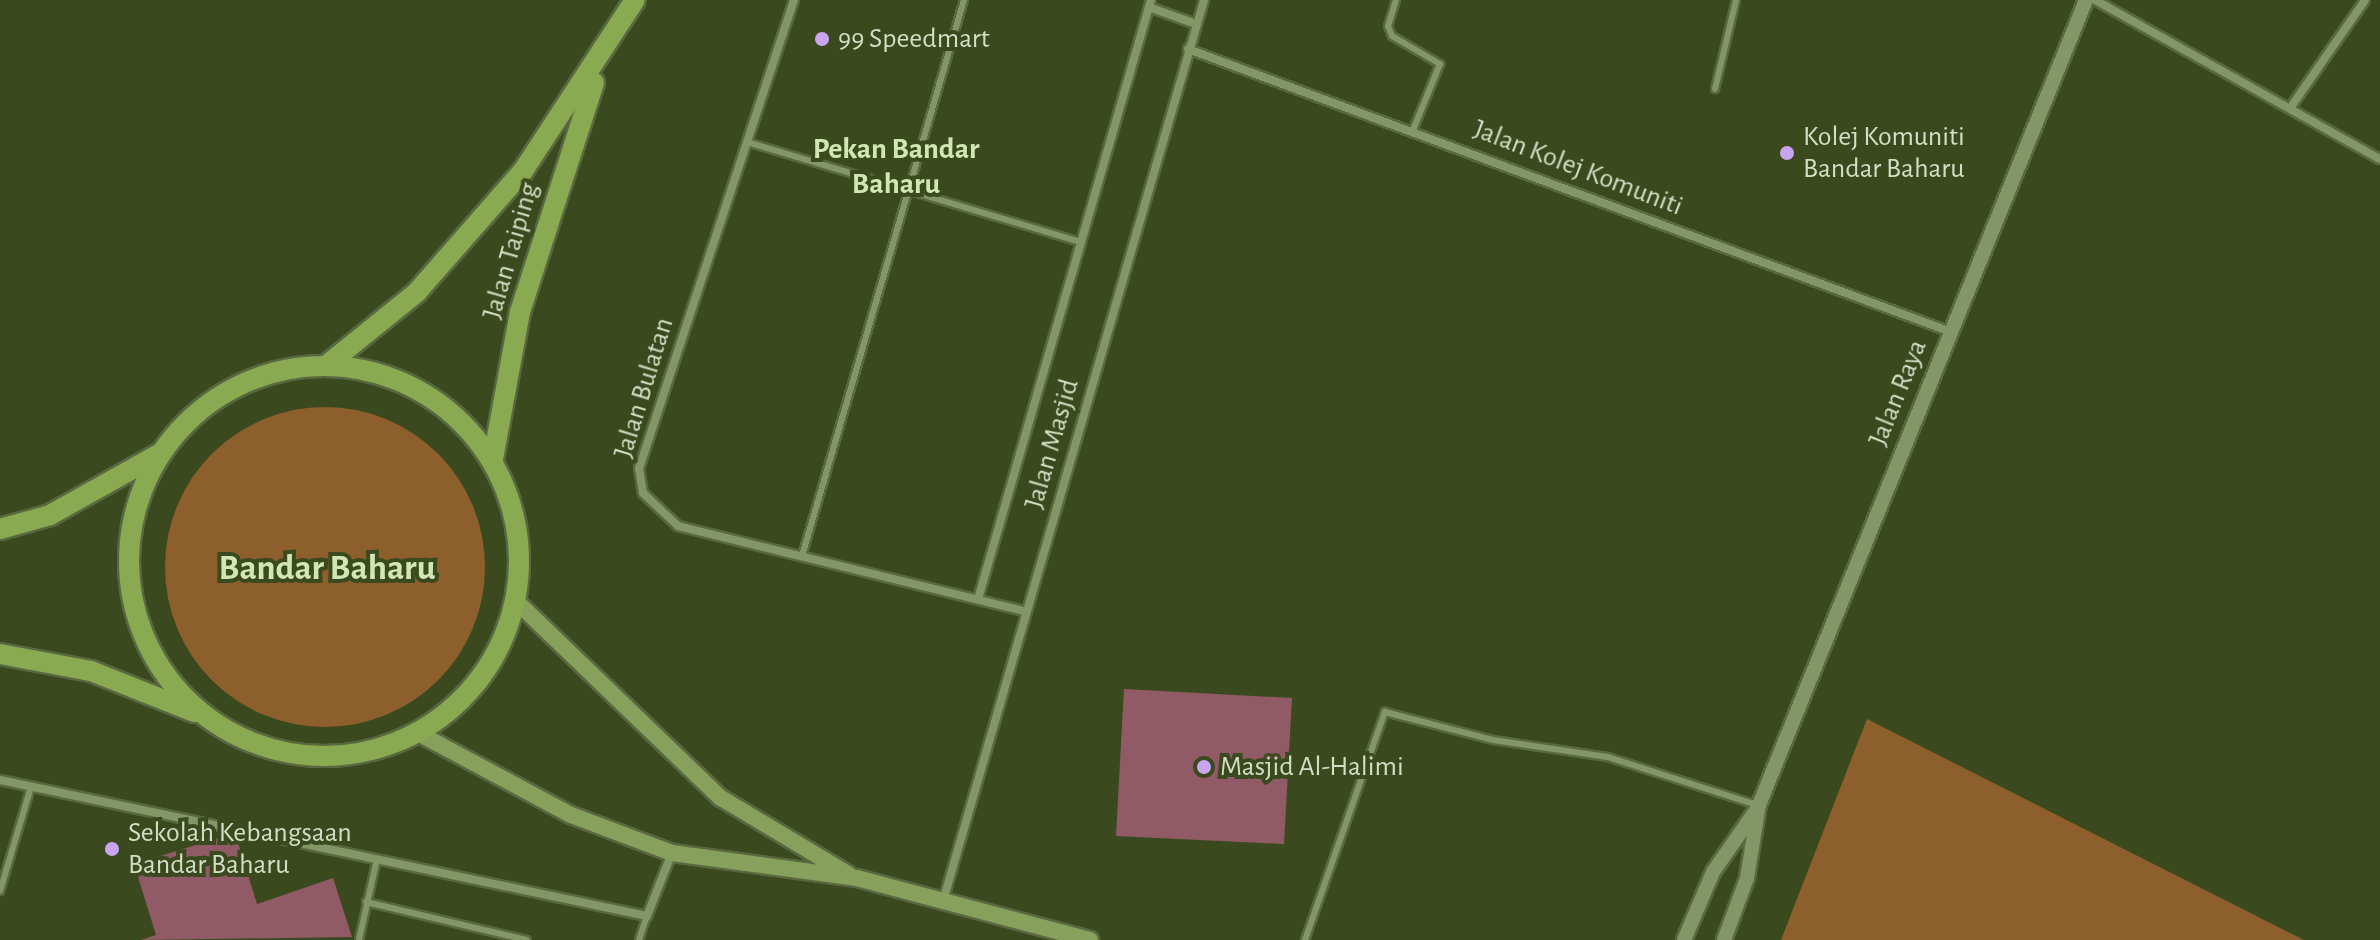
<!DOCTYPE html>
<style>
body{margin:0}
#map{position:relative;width:2380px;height:940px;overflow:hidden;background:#3a4a1e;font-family:"Alegreya Sans",sans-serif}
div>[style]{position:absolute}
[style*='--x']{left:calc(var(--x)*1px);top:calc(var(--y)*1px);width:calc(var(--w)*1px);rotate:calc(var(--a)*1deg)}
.green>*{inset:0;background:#8d5f2c}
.round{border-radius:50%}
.building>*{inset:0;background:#905b66}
.roads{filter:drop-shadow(2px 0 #5a6841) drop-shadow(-2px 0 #5a6841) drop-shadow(0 2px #5a6841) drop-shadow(0 -2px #5a6841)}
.service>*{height:6px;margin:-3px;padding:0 3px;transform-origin:3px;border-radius:3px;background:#839667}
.minor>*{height:8px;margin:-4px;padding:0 4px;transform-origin:4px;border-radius:4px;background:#839667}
.tertiary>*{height:14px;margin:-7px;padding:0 7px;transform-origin:7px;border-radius:7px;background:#839667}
.secondary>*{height:16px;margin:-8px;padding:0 8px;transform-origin:8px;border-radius:8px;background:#87a05c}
.primary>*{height:20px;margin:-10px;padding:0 10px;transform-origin:10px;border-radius:10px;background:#8aaa51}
.primary>.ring{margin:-10px;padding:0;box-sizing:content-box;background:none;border:20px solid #8aaa51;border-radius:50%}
.dots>*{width:22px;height:22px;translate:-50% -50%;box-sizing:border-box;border:4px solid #3a4a1e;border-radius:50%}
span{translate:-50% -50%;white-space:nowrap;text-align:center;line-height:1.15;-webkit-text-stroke:8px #3a4a1e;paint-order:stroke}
.poi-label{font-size:28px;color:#d4dec6}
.left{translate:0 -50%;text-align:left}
.street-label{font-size:28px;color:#d4dec6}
.neighbourhood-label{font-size:30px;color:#d2e6b4;font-weight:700}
.district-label{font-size:36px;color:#d2e6b4;font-weight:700}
</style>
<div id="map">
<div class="green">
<i class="round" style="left:165px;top:407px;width:320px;height:320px"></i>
<i style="clip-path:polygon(1867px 719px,2304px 940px,1781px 940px)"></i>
</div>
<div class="building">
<i style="clip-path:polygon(1124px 689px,1292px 698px,1284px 844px,1116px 836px)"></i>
<i style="clip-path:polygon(235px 833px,257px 904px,333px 878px,352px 937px,141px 940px,156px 935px,134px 864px)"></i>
</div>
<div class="roads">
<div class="service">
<i style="--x:1396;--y:0;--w:27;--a:107"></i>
<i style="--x:1388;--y:26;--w:11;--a:68"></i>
<i style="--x:1392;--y:36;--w:56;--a:30.3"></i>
<i style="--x:1440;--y:64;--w:71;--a:112.2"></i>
<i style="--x:1715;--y:89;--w:91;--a:-76.7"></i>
<i style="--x:747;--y:142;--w:349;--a:16.7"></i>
<i style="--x:802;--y:556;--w:579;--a:-73.76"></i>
<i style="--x:0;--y:891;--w:109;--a:-73.4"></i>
<i style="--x:366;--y:902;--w:165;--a:13.3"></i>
<i style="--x:359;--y:940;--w:83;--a:-77.5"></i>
<i style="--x:639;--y:940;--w:25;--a:-72"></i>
<i style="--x:1305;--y:940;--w:242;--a:-70.7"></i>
<i style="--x:1385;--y:712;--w:112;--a:14.5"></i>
<i style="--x:1493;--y:740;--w:116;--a:8.4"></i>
<i style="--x:1608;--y:757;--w:157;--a:17.9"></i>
</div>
<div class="minor">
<i style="--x:794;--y:0;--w:493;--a:108.3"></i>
<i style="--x:639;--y:468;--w:25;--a:81"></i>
<i style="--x:643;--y:493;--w:48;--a:43.3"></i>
<i style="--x:678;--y:526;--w:359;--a:13.8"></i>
<i style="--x:2095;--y:0;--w:326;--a:29.2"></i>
<i style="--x:1149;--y:7;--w:50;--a:19.9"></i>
<i style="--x:1188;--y:49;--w:814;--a:20.35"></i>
<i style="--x:2293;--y:104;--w:126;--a:-55.3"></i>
<i style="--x:978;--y:599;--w:623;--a:-73.89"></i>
<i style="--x:0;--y:780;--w:661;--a:11.87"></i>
<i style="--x:647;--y:916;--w:68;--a:-68.4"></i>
<i style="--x:943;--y:901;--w:938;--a:-73.84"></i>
</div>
<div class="tertiary">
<i style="--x:1684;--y:940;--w:74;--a:-66.9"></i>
<i style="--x:1713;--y:872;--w:77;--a:-55.1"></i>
<i style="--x:1724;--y:940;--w:66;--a:-69.6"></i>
<i style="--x:1747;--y:878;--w:74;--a:-80.7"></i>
<i style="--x:1759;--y:805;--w:869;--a:-67.89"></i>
</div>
<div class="secondary">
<i style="--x:517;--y:602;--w:283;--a:43.9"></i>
<i style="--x:721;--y:798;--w:148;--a:30.9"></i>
<i style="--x:418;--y:733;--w:174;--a:28.2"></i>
<i style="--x:571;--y:815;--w:108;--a:20.6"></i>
<i style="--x:672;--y:853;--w:187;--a:7.7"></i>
<i style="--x:857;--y:878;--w:241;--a:14.9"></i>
</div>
<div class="primary">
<i style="--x:327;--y:365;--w:116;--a:-39"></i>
<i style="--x:417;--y:292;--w:161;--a:-48.8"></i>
<i style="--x:523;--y:171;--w:204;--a:-56.8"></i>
<i class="ring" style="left:129px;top:366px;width:370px;height:370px"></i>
<i style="--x:493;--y:459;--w:149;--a:-79.6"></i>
<i style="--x:520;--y:312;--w:241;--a:-72.1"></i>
<i style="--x:0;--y:529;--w:52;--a:-15.6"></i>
<i style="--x:50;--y:515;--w:125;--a:-29.2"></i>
<i style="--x:0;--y:654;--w:93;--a:10.6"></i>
<i style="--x:91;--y:671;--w:111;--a:21.7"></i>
</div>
</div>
<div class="dots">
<i style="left:822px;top:39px;background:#c8a5ee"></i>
<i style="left:1787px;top:153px;background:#c8a5ee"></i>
<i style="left:1204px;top:767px;background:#c8a5ee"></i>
<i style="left:112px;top:849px;background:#c8a5ee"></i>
</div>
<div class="poi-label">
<span class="left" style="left:838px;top:39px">99 Speedmart</span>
<span class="left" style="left:1803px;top:153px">Kolej Komuniti<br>Bandar Baharu</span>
<span class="left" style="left:1220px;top:767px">Masjid Al-Halimi</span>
<span class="left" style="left:128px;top:849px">Sekolah Kebangsaan<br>Bandar Baharu</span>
</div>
<div class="street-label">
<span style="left:1578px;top:168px;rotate:21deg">Jalan Kolej Komuniti</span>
<span style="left:511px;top:251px;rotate:-74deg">Jalan Taiping</span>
<span style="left:644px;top:388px;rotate:-73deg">Jalan Bulatan</span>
<span style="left:1898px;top:393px;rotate:-68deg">Jalan Raya</span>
<span style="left:1052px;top:444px;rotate:-74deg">Jalan Masjid</span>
</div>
<div class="neighbourhood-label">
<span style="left:896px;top:166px">Pekan Bandar<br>Baharu</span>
</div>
<div class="district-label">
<span style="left:327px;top:569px">Bandar Baharu</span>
</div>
</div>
